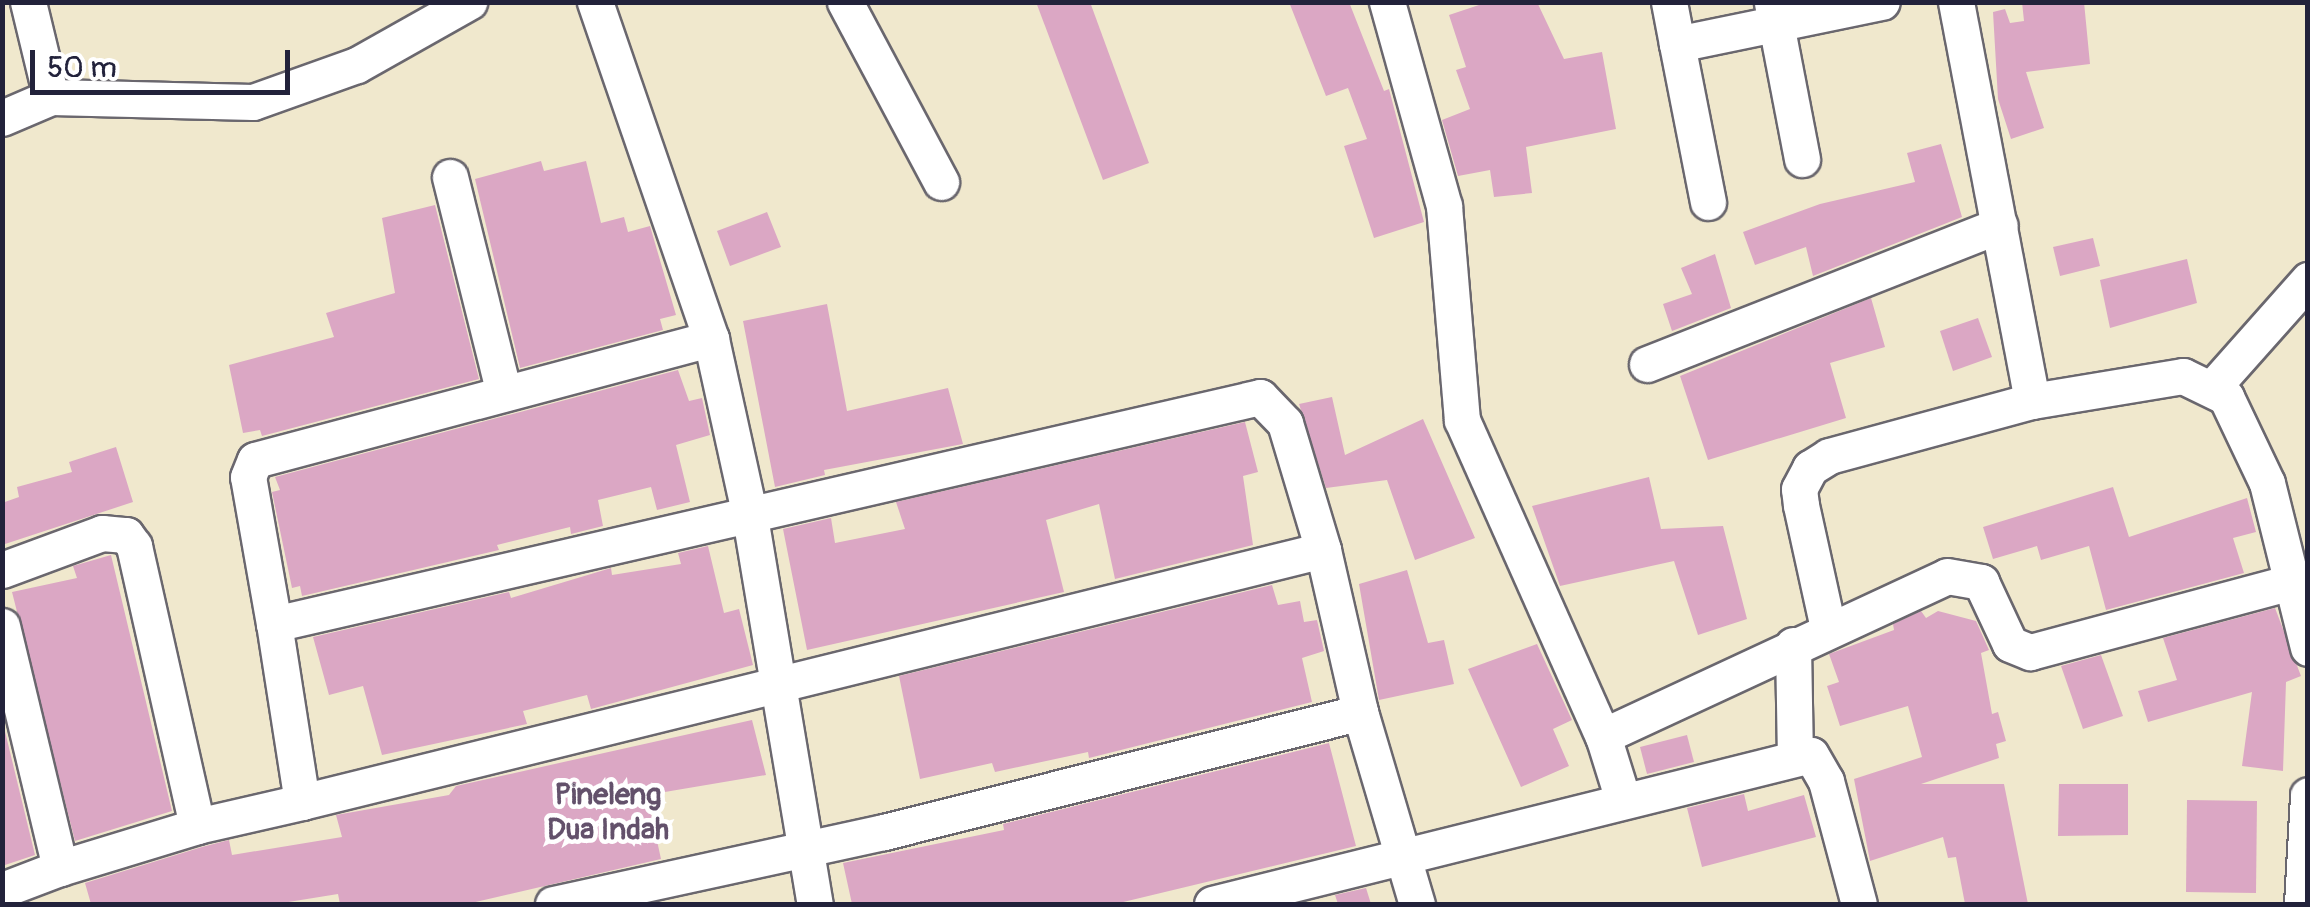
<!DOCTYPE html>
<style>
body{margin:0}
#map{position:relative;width:2310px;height:907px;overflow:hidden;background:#f0e8cd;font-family:Pangolin,sans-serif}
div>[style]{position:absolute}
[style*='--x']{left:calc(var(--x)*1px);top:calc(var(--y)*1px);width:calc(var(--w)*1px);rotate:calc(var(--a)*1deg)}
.building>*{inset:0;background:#dba7c4}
.roads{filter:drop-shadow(2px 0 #6a676e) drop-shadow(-2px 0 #6a676e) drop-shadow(0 2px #6a676e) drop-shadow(0 -2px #6a676e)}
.minor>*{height:35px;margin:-17.5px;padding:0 17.5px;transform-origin:17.5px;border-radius:17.5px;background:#fff}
span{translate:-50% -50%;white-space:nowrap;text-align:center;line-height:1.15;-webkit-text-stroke:9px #fff;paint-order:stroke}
.neighbourhood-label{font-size:30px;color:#63516b;font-weight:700}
.frame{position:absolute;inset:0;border:5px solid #22223b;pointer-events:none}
.scale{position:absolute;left:30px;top:50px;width:260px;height:45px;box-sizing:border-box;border:5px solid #22223b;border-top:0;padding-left:12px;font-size:30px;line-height:35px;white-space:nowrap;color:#22223b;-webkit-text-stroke:8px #fff;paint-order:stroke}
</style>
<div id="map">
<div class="building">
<i style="clip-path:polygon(1036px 2px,1090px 2px,1149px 163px,1103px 180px)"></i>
<i style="clip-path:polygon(1289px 2px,1349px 2px,1384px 91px,1389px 89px,1424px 222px,1374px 238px,1344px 146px,1367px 139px,1348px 88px,1326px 96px)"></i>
<i style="clip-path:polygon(1488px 2px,1537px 2px,1564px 59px,1602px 52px,1616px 129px,1526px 147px,1532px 193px,1494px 197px,1490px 170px,1458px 176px,1442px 120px,1470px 109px,1456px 70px,1466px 67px,1449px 15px)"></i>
<i style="clip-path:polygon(2022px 2px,2084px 2px,2090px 64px,2026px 72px,2044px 128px,2011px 139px,1998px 99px,1993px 12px,2005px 9px,2010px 23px,2024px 21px)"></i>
<i style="clip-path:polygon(1941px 144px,1962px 217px,1813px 276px,1806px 247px,1755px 265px,1743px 232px,1820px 204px,1915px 182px,1907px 153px)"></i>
<i style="clip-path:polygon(541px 161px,544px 171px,586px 161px,601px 223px,624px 217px,628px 232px,650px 226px,676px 315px,660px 319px,663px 330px,520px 368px,475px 179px)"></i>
<i style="clip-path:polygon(435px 205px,479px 379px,262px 436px,260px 430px,243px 433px,229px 365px,334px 337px,326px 313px,395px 293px,382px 218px)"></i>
<i style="clip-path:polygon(767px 212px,781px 247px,730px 266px,717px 231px)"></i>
<i style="clip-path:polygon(2093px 238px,2100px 266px,2060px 276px,2053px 247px)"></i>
<i style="clip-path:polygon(1715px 254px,1731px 308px,1672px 331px,1663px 304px,1692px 294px,1681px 268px)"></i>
<i style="clip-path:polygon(2187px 259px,2197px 303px,2110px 328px,2100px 280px)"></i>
<i style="clip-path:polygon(1871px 298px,1885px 347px,1830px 363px,1846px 418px,1708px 460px,1680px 376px)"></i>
<i style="clip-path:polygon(827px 304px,847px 411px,948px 388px,963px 444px,824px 470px,825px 475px,775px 487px,743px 321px)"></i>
<i style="clip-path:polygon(1978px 318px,1992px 357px,1953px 371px,1940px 331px)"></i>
<i style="clip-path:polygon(678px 370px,689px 401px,702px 398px,710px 435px,676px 445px,690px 502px,657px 510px,651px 487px,598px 500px,603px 526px,571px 534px,570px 527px,497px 545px,499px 550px,302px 596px,300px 586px,292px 588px,272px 492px,280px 490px,275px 477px)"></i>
<i style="clip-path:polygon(1332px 397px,1345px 455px,1423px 419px,1475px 538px,1415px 560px,1387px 480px,1326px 488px,1299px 404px)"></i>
<i style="clip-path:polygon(1245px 422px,1258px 472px,1243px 476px,1253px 545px,1115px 579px,1099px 504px,1046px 520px,1064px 592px,807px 650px,783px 529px,831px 518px,835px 543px,905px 529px,896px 502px)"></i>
<i style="clip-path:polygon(116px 447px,133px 502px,2px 545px,2px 503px,19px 497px,17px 487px,72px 472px,69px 462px)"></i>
<i style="clip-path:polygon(1649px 477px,1661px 529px,1723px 526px,1747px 619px,1698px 635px,1674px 561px,1560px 586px,1532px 506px)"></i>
<i style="clip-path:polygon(2113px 487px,2129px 537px,2247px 498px,2256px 532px,2233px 538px,2244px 573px,2106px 610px,2089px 546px,2041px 560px,2037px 546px,1993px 559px,1983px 527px)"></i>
<i style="clip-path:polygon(708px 546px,724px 613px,739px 609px,753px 665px,591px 709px,587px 695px,523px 711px,527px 724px,382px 755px,363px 686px,329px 695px,313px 637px,509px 592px,511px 598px,611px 568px,612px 575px,681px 564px,678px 553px)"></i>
<i style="clip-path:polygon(111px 555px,172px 811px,75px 841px,12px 592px,77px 578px,73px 566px)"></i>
<i style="clip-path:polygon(1407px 570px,1428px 643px,1444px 640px,1454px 684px,1379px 700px,1359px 584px)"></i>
<i style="clip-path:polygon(1272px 585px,1278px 605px,1300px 601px,1304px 622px,1317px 620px,1324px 651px,1302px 658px,1312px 702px,1089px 758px,1088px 752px,995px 772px,992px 763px,920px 779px,899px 676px)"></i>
<i style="clip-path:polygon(2275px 608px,2301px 676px,2286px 682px,2283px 771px,2242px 766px,2252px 692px,2148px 722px,2138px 691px,2177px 680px,2163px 638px)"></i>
<i style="clip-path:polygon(1921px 611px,1926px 618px,1938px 611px,1976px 621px,1989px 650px,1981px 653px,1992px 714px,1998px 712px,2006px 741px,1996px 744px,1999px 758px,1921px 784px,2004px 784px,2028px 904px,1965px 904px,1956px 857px,1948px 858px,1943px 837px,1870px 861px,1854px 779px,1922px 757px,1908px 706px,1840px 726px,1827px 686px,1839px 682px,1829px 654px,1894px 630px,1893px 624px)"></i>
<i style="clip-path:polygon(1537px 644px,1572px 720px,1553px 729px,1569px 766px,1521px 787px,1468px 669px)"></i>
<i style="clip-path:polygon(2101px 655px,2123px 716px,2083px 729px,2061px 666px)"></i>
<i style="clip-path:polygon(2px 719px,35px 855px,2px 866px)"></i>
<i style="clip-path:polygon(752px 720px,766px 775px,647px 795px,661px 859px,467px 904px,340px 904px,338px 894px,276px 904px,91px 904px,85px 883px,202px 847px,229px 840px,232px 855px,342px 837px,336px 815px,449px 795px,456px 786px)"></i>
<i style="clip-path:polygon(1687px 735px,1694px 762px,1647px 774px,1640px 747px)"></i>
<i style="clip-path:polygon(1329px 743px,1356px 846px,1115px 904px,852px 904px,843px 863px,1004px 830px,1003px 824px)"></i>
<i style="clip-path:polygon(2059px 784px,2128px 784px,2128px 835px,2058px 836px)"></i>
<i style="clip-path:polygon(1744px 794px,1748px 811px,1804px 795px,1816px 837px,1702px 867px,1687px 808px)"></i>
<i style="clip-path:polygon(2187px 800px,2257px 801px,2256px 893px,2186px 892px)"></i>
<i style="clip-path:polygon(1366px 888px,1371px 904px,1338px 904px,1335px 895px)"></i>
</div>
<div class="roads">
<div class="minor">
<i style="--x:28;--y:2;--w:98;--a:76.4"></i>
<i style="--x:595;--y:2;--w:356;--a:71"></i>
<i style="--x:711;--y:339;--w:182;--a:77.6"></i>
<i style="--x:750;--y:517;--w:392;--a:80.5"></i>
<i style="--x:845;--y:2;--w:204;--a:61.9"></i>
<i style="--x:1387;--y:2;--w:212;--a:74.4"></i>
<i style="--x:1444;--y:206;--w:215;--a:85.2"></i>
<i style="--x:1462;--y:420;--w:346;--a:66"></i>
<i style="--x:1603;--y:736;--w:67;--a:72.6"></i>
<i style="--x:1669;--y:2;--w:43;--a:79.2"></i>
<i style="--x:1677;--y:44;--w:209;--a:-11.6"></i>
<i style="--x:1956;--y:2;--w:406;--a:79.2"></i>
<i style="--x:2032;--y:401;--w:153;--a:-9.4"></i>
<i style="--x:2183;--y:376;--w:48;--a:26"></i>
<i style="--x:2226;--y:397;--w:95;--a:64.5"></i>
<i style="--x:2267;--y:483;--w:170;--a:76"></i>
<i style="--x:1772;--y:3;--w:159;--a:79.1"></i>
<i style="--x:1677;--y:44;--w:161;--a:78.9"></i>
<i style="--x:2;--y:118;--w:53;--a:-23.2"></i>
<i style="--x:51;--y:97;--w:202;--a:1.4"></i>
<i style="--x:253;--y:102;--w:110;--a:-19.6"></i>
<i style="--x:357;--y:65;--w:129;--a:-29.4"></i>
<i style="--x:450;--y:177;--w:223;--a:76"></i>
<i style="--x:1647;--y:364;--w:379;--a:-21.5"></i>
<i style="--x:2214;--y:386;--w:142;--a:-48.4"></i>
<i style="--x:1323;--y:550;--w:1052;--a:166.14"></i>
<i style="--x:302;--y:802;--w:180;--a:-98.9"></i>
<i style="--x:274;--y:624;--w:1012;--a:-12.96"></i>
<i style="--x:1260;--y:397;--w:36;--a:46"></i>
<i style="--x:1285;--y:423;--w:133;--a:73.3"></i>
<i style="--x:1323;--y:550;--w:166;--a:77.1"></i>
<i style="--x:1360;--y:712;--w:200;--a:73.5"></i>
<i style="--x:2;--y:570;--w:107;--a:-20.3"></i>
<i style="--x:102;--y:533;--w:24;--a:5"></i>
<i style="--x:126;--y:535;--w:14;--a:54"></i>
<i style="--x:134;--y:546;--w:287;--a:77.3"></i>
<i style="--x:274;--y:624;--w:149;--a:-100"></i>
<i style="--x:248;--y:477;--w:18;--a:-68"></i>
<i style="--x:255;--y:460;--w:472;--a:-14.9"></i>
<i style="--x:2;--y:626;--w:249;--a:76.5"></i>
<i style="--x:60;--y:868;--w:143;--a:-17"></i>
<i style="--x:197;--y:826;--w:108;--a:-12.9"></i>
<i style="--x:1828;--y:628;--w:126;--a:-102.4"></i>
<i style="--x:1801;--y:505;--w:16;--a:-97"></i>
<i style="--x:1799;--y:489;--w:24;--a:-62"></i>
<i style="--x:1810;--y:468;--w:22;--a:-32"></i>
<i style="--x:1829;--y:456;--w:210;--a:-15.2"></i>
<i style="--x:1793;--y:645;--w:112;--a:89"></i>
<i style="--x:1603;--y:736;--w:379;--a:-24.9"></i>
<i style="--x:1947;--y:576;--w:35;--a:10"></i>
<i style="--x:1981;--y:582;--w:68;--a:64.9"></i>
<i style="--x:2010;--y:644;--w:22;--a:22"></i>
<i style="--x:2030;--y:652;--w:271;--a:-15"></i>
<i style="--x:2;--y:890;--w:62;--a:-20.8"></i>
<i style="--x:553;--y:904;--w:339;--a:-12.3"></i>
<i style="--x:884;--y:832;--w:491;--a:-14.1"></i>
<i style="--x:1212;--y:904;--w:617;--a:-13.97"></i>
<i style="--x:1811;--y:755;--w:30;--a:60"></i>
<i style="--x:1826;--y:781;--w:127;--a:75"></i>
<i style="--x:2302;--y:904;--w:109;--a:-86.8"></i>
</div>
</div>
<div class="neighbourhood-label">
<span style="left:608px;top:812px">Pineleng<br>Dua Indah</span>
</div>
<div class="frame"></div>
<div class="scale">50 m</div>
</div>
